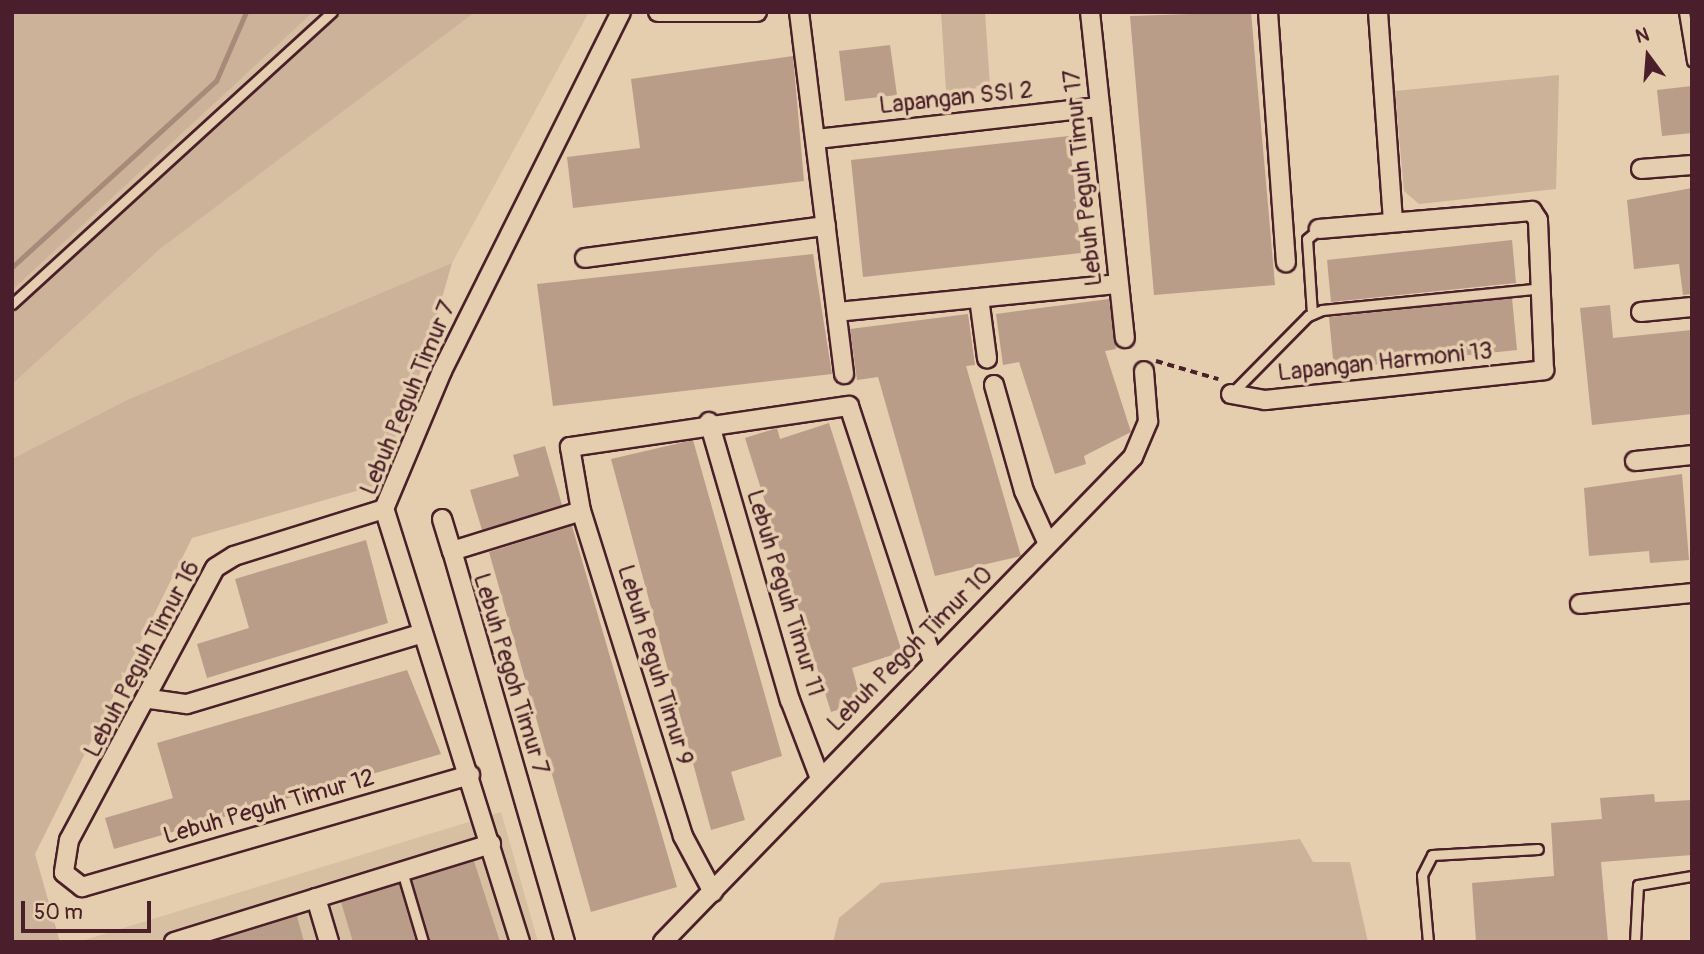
<!DOCTYPE html>
<style>
body{margin:0}
#map{position:relative;width:1704px;height:954px;overflow:hidden;background:#e4cead;font-family:Pangolin,sans-serif}
div>[style]{position:absolute}
[style*='--x']{left:calc(var(--x)*1px);top:calc(var(--y)*1px);width:calc(var(--w)*1px);rotate:calc(var(--a)*1deg)}
.built>*{inset:0;background:#d7bfa2}
.green>*{inset:0;background:#cbb298}
.stream>*{height:5px;margin:-2.5px;padding:0 2.5px;transform-origin:2.5px;border-radius:2.5px;background:#a88a7a}
.building>*{inset:0;background:#b99d89}
.path>*{height:3.5px;margin-top:-1.75px;transform-origin:0;background:repeating-linear-gradient(90deg,#4a1f2b 0 7px,transparent 0 12px)}
.roads{filter:drop-shadow(2px 0 #4a1f2b) drop-shadow(-2px 0 #4a1f2b) drop-shadow(0 2px #4a1f2b) drop-shadow(0 -2px #4a1f2b)}
.lane>*{height:9px;margin:-4.5px;padding:0 4.5px;transform-origin:4.5px;border-radius:4.5px;background:#e4cead}
.street>*{height:18px;margin:-9px;padding:0 9px;transform-origin:9px;border-radius:9px;background:#e4cead}
span{translate:-50% -50%;white-space:nowrap;text-align:center;line-height:1.15;-webkit-text-stroke:7px #e4cead;paint-order:stroke}
.street-label{font-size:24px;color:#4a1f2b}
.frame{position:absolute;inset:0;border:14px solid #4a1f2b;pointer-events:none}
.north{position:absolute;left:1613px;top:21px;width:70px;height:70px;-webkit-text-stroke:5px #e4cead;paint-order:stroke;rotate:344deg;font-size:19px;font-weight:700;line-height:28px;text-align:center;color:#4a1f2b}
.north::after{content:'';display:block;margin:auto;width:24px;height:32px;background:#4a1f2b;clip-path:polygon(50% 0,100% 100%,50% 72%,0 100%)}
.scale{position:absolute;left:21px;top:901px;width:130px;height:32px;box-sizing:border-box;border:4px solid #4a1f2b;border-top:0;padding-left:9px;font-size:21px;line-height:24px;white-space:nowrap;color:#4a1f2b;-webkit-text-stroke:5px #e4cead;paint-order:stroke}
</style>
<div id="map">
<div class="built">
<i style="clip-path:polygon(12px 12px,589px 12px,452px 263px,127px 400px,12px 459px)"></i>
<i style="clip-path:polygon(501px 812px,538px 942px,78px 942px)"></i>
</div>
<div class="green">
<i style="clip-path:polygon(12px 12px,313px 12px,12px 290px)"></i>
<i style="clip-path:polygon(337px 12px,475px 12px,161px 248px,12px 384px,12px 309px)"></i>
<i style="clip-path:polygon(941px 12px,985px 12px,990px 87px,946px 91px)"></i>
<i style="clip-path:polygon(1559px 75px,1556px 189px,1419px 204px,1404px 191px,1395px 91px)"></i>
<i style="clip-path:polygon(452px 263px,422px 368px,377px 485px,192px 538px,35px 854px,60px 942px,12px 942px,12px 459px,127px 400px)"></i>
<i style="clip-path:polygon(1300px 839px,1313px 862px,1350px 862px,1368px 942px,833px 942px,839px 918px,881px 883px)"></i>
</div>
<div class="stream">
<i style="--x:12;--y:267;--w:276;--a:-42.4"></i>
<i style="--x:216;--y:81;--w:75;--a:-66.5"></i>
</div>
<div class="building">
<i style="clip-path:polygon(1251px 12px,1275px 285px,1154px 295px,1130px 16px)"></i>
<i style="clip-path:polygon(890px 45px,897px 95px,845px 101px,839px 51px)"></i>
<i style="clip-path:polygon(793px 56px,804px 181px,573px 208px,567px 157px,640px 148px,631px 79px)"></i>
<i style="clip-path:polygon(1692px 86px,1692px 133px,1662px 136px,1657px 90px)"></i>
<i style="clip-path:polygon(1069px 136px,1081px 253px,863px 277px,851px 160px)"></i>
<i style="clip-path:polygon(1692px 188px,1692px 294px,1683px 295px,1679px 264px,1634px 269px,1627px 200px)"></i>
<i style="clip-path:polygon(1512px 240px,1516px 283px,1331px 302px,1327px 260px)"></i>
<i style="clip-path:polygon(813px 254px,832px 374px,553px 406px,537px 284px)"></i>
<i style="clip-path:polygon(1512px 298px,1517px 350px,1334px 369px,1329px 317px)"></i>
<i style="clip-path:polygon(1109px 299px,1116px 349px,1105px 351px,1131px 432px,1084px 456px,1086px 464px,1055px 474px,1019px 362px,1003px 365px,996px 314px)"></i>
<i style="clip-path:polygon(1610px 305px,1613px 338px,1692px 330px,1692px 414px,1592px 425px,1580px 308px)"></i>
<i style="clip-path:polygon(968px 314px,975px 365px,966px 366px,1021px 556px,935px 576px,878px 377px,857px 380px,850px 329px)"></i>
<i style="clip-path:polygon(829px 423px,902px 652px,852px 668px,862px 703px,831px 712px,745px 438px,777px 428px,780px 439px)"></i>
<i style="clip-path:polygon(693px 440px,782px 756px,731px 772px,745px 820px,711px 830px,611px 459px)"></i>
<i style="clip-path:polygon(545px 446px,562px 505px,482px 530px,470px 490px,519px 476px,513px 455px)"></i>
<i style="clip-path:polygon(1682px 474px,1689px 560px,1650px 563px,1649px 551px,1589px 556px,1584px 488px)"></i>
<i style="clip-path:polygon(572px 526px,677px 887px,591px 912px,489px 552px)"></i>
<i style="clip-path:polygon(366px 540px,388px 623px,207px 678px,197px 644px,249px 628px,235px 579px)"></i>
<i style="clip-path:polygon(407px 670px,441px 754px,114px 849px,105px 818px,173px 798px,157px 743px)"></i>
<i style="clip-path:polygon(1654px 794px,1655px 802px,1692px 800px,1692px 855px,1601px 862px,1608px 942px,1476px 942px,1472px 883px,1554px 876px,1551px 823px,1602px 819px,1600px 798px)"></i>
<i style="clip-path:polygon(474px 861px,500px 942px,430px 942px,412px 880px)"></i>
<i style="clip-path:polygon(399px 884px,416px 942px,353px 942px,341px 902px)"></i>
<i style="clip-path:polygon(297px 916px,304px 942px,213px 942px)"></i>
</div>
<div class="path">
<i style="--x:1156;--y:361;--w:65;--a:16.2"></i>
</div>
<div class="roads">
<div class="lane">
<i style="--x:1684;--y:12;--w:50;--a:80.7"></i>
<i style="--x:12;--y:304;--w:433;--a:-42.4"></i>
<i style="--x:1312;--y:314;--w:75;--a:-93.8"></i>
<i style="--x:1307;--y:239;--w:16;--a:-40"></i>
<i style="--x:1231;--y:394;--w:110;--a:-45.4"></i>
<i style="--x:1308;--y:316;--w:15;--a:-23"></i>
<i style="--x:1322;--y:310;--w:220;--a:-5.7"></i>
<i style="--x:402;--y:871;--w:74;--a:73.5"></i>
<i style="--x:1428;--y:942;--w:67;--a:-95.1"></i>
<i style="--x:1422;--y:875;--w:22;--a:-63"></i>
<i style="--x:1432;--y:855;--w:106;--a:-3.2"></i>
<i style="--x:1635;--y:942;--w:57;--a:-87"></i>
<i style="--x:1638;--y:885;--w:55;--a:-9.5"></i>
</div>
<div class="street">
<i style="--x:658;--y:12;--w:99;--a:0"></i>
<i style="--x:799;--y:12;--w:365;--a:82.9"></i>
<i style="--x:1090;--y:12;--w:328;--a:83.9"></i>
<i style="--x:1268;--y:12;--w:251;--a:85.9"></i>
<i style="--x:1378;--y:12;--w:210;--a:85.9"></i>
<i style="--x:817;--y:139;--w:285;--a:-6.5"></i>
<i style="--x:1641;--y:169;--w:51;--a:-4.5"></i>
<i style="--x:585;--y:258;--w:243;--a:-7.6"></i>
<i style="--x:979;--y:298;--w:61;--a:82.4"></i>
<i style="--x:837;--y:312;--w:282;--a:-5.7"></i>
<i style="--x:1641;--y:312;--w:51;--a:-5.6"></i>
<i style="--x:994;--y:385;--w:110;--a:74.2"></i>
<i style="--x:1024;--y:491;--w:58;--a:65.6"></i>
<i style="--x:1231;--y:394;--w:35;--a:10"></i>
<i style="--x:1265;--y:400;--w:281;--a:-6.1"></i>
<i style="--x:1544;--y:370;--w:150;--a:-92.3"></i>
<i style="--x:1538;--y:220;--w:11;--a:-124"></i>
<i style="--x:1532;--y:211;--w:214;--a:175.2"></i>
<i style="--x:709;--y:422;--w:290;--a:73.8"></i>
<i style="--x:790;--y:700;--w:81;--a:69.1"></i>
<i style="--x:1635;--y:461;--w:57;--a:-6"></i>
<i style="--x:384;--y:509;--w:157;--a:162.6"></i>
<i style="--x:234;--y:556;--w:22;--a:148"></i>
<i style="--x:215;--y:568;--w:309;--a:118.2"></i>
<i style="--x:69;--y:840;--w:33;--a:99"></i>
<i style="--x:64;--y:873;--w:23;--a:38"></i>
<i style="--x:82;--y:887;--w:404;--a:-16.1"></i>
<i style="--x:442;--y:519;--w:34;--a:73"></i>
<i style="--x:1580;--y:604;--w:113;--a:-5.6"></i>
<i style="--x:150;--y:699;--w:37;--a:8"></i>
<i style="--x:187;--y:704;--w:246;--a:-16.7"></i>
<i style="--x:713;--y:892;--w:64;--a:-118.2"></i>
<i style="--x:683;--y:836;--w:341;--a:-107.4"></i>
<i style="--x:581;--y:511;--w:65;--a:-99.8"></i>
<i style="--x:570;--y:447;--w:282;--a:-8.4"></i>
<i style="--x:849;--y:406;--w:268;--a:71.8"></i>
<i style="--x:316;--y:898;--w:46;--a:73.5"></i>
<i style="--x:174;--y:942;--w:332;--a:-17.2"></i>
<i style="--x:520;--y:942;--w:454;--a:-107.4"></i>
<i style="--x:384;--y:509;--w:150;--a:-67.2"></i>
<i style="--x:442;--y:371;--w:401;--a:-63.5"></i>
<i style="--x:565;--y:942;--w:407;--a:-106.1"></i>
<i style="--x:452;--y:551;--w:135;--a:-17.2"></i>
<i style="--x:663;--y:942;--w:675;--a:-45.9"></i>
<i style="--x:1133;--y:457;--w:39;--a:-67"></i>
<i style="--x:1148;--y:421;--w:50;--a:-94.6"></i>
</div>
</div>
<div class="street-label">
<span style="left:956px;top:98px;rotate:-6deg">Lapangan SSI 2</span>
<span style="left:1083px;top:178px;rotate:-96deg">Lebuh Peguh Timur 17</span>
<span style="left:1385px;top:362px;rotate:-6deg">Lapangan Harmoni 13</span>
<span style="left:408px;top:398px;rotate:-67deg">Lebuh Peguh Timur 7</span>
<span style="left:785px;top:593px;rotate:73deg">Lebuh Peguh Timur 11</span>
<span style="left:910px;top:649px;rotate:-45deg">Lebuh Pegoh Timur 10</span>
<span style="left:142px;top:659px;rotate:-62deg">Lebuh Peguh Timur 16</span>
<span style="left:655px;top:665px;rotate:73deg">Lebuh Peguh Timur 9</span>
<span style="left:511px;top:674px;rotate:73deg">Lebuh Pegoh Timur 7</span>
<span style="left:269px;top:807px;rotate:-16deg">Lebuh Peguh Timur 12</span>
</div>
<div class="frame"></div>
<div class="north">N</div>
<div class="scale">50 m</div>
</div>
